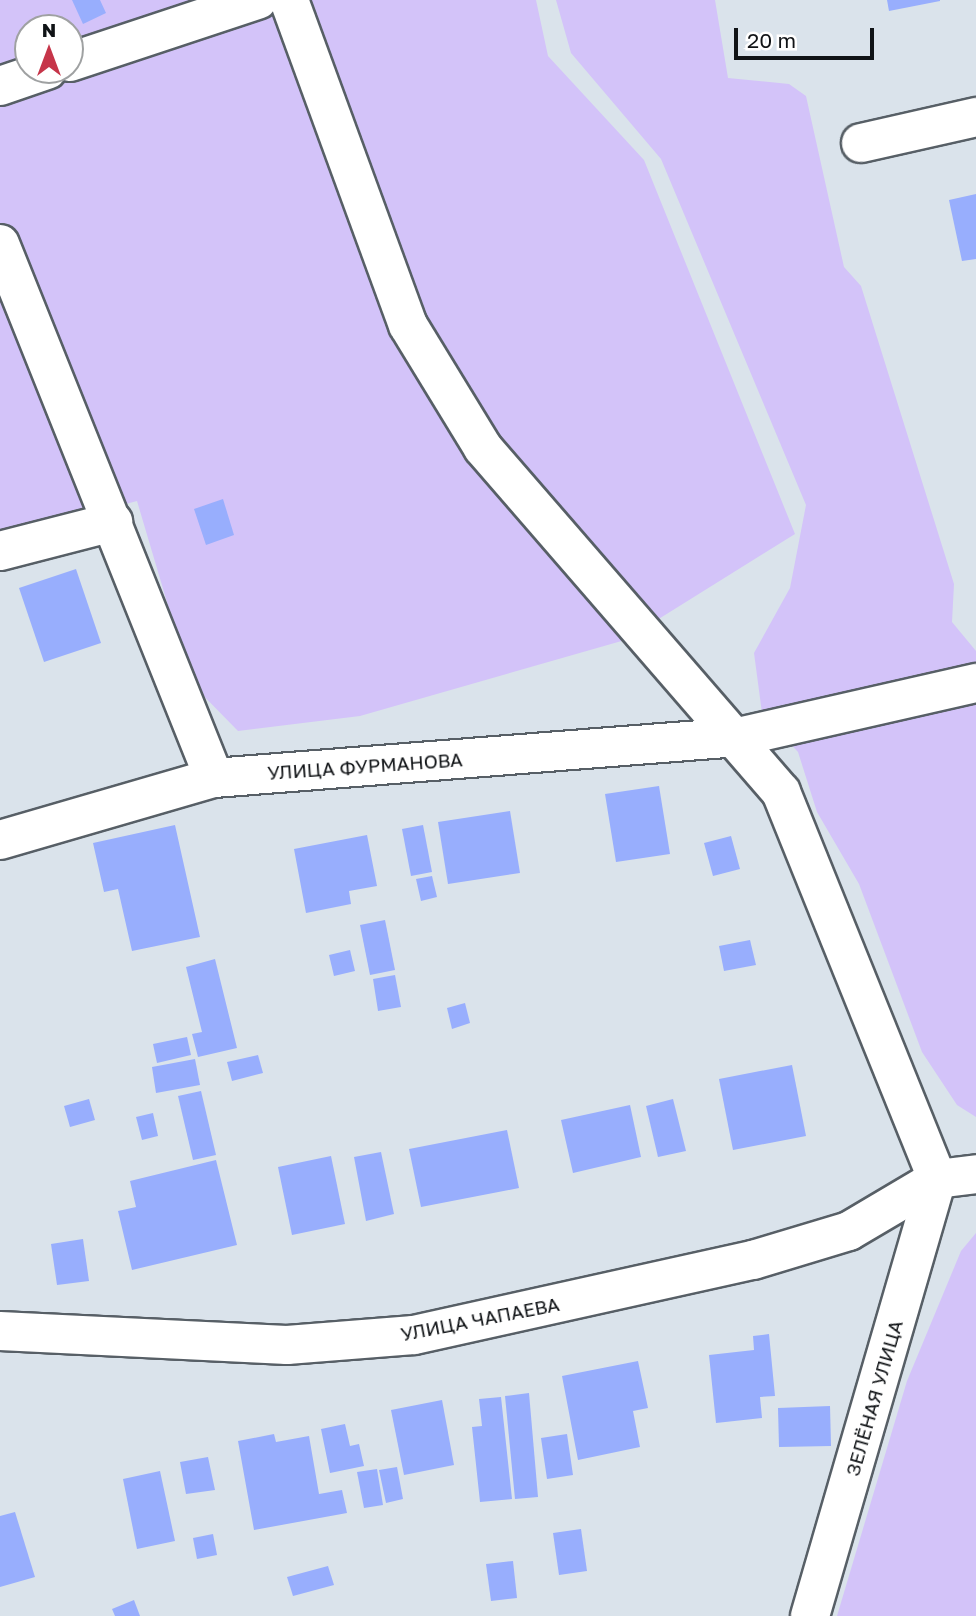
<!DOCTYPE html>
<meta charset="utf-8">
<style>
body{margin:0}
#map{position:relative;width:976px;height:1616px;overflow:hidden;background:#dae3eb;font-family:"Golos Text",sans-serif}
div>[style]{position:absolute}
[style*='--x']{left:calc(var(--x)*1px);top:calc(var(--y)*1px);width:calc(var(--w)*1px);rotate:calc(var(--a)*1deg)}
.green>*{inset:0;background:#d3c3f9}
.building>*{inset:0;background:#98aefd}
.roads{filter:drop-shadow(2px 0 #575f66) drop-shadow(-2px 0 #575f66) drop-shadow(0 2px #575f66) drop-shadow(0 -2px #575f66)}
.minor>*{height:38px;margin:-19px;padding:0 19px;transform-origin:19px;border-radius:19px;background:#fff}
span{translate:-50% -50%;white-space:nowrap;text-align:center;line-height:1.15;-webkit-text-stroke:5px #fff;paint-order:stroke}
.street-label{font-size:19px;color:#101316}
.north{position:absolute;left:14px;top:14px;width:70px;height:70px;box-sizing:border-box;background:#fff;border:2px solid #9fa1a2;border-radius:50%;rotate:0deg;font-size:19px;font-weight:700;line-height:28px;text-align:center;color:#101316}
.north::after{content:'';display:block;margin:auto;width:24px;height:32px;background:#c63549;clip-path:polygon(50% 0,100% 100%,50% 72%,0 100%)}
.scale{position:absolute;left:734px;top:28px;width:140px;height:32px;box-sizing:border-box;border:4px solid #101316;border-top:0;padding-left:9px;font-size:21px;line-height:24px;white-space:nowrap;color:#101316;-webkit-text-stroke:5px #fff;paint-order:stroke}
</style>
<div id="map">
<div class="green">
<i style="clip-path:polygon(evenodd,0 0,536px 0,548px 56px,644px 160px,795px 534px,625px 640px,360px 716px,238px 731px,191px 683px,137px 501px,0 537px,0 0,28px 28px,70px 28px,70px 70px,28px 70px,28px 28px)"></i>
<i style="clip-path:polygon(556px 0,715px 0,728px 78px,789px 84px,806px 96px,844px 267px,861px 286px,954px 584px,952px 622px,976px 651px,976px 1117px,957px 1105px,922px 1052px,859px 884px,817px 812px,798px 752px,762px 713px,754px 653px,790px 588px,806px 505px,661px 159px,571px 53px)"></i>
<i style="clip-path:polygon(976px 1233px,976px 1616px,837px 1616px,907px 1381px,961px 1251px)"></i>
</div>
<div class="building">
<i style="clip-path:polygon(72px 0,100px 0,106px 13px,83px 24px)"></i>
<i style="clip-path:polygon(887px 0,940px 0,940px 1px,889px 11px)"></i>
<i style="clip-path:polygon(976px 194px,976px 259px,962px 261px,949px 200px)"></i>
<i style="clip-path:polygon(223px 499px,234px 535px,206px 545px,194px 509px)"></i>
<i style="clip-path:polygon(76px 569px,101px 643px,44px 662px,19px 588px)"></i>
<i style="clip-path:polygon(659px 786px,670px 854px,616px 862px,605px 794px)"></i>
<i style="clip-path:polygon(510px 811px,520px 873px,448px 884px,438px 822px)"></i>
<i style="clip-path:polygon(175px 825px,200px 937px,132px 951px,118px 889px,104px 892px,93px 843px)"></i>
<i style="clip-path:polygon(423px 825px,432px 872px,411px 876px,402px 829px)"></i>
<i style="clip-path:polygon(367px 835px,377px 886px,349px 891px,351px 904px,306px 913px,294px 849px)"></i>
<i style="clip-path:polygon(731px 836px,740px 869px,713px 876px,704px 843px)"></i>
<i style="clip-path:polygon(432px 876px,437px 897px,421px 901px,416px 879px)"></i>
<i style="clip-path:polygon(385px 920px,395px 970px,370px 975px,360px 925px)"></i>
<i style="clip-path:polygon(750px 940px,756px 965px,724px 971px,719px 946px)"></i>
<i style="clip-path:polygon(350px 950px,355px 971px,334px 976px,329px 955px)"></i>
<i style="clip-path:polygon(215px 959px,237px 1048px,198px 1057px,192px 1034px,202px 1032px,186px 967px)"></i>
<i style="clip-path:polygon(395px 975px,401px 1007px,378px 1011px,373px 979px)"></i>
<i style="clip-path:polygon(465px 1003px,470px 1023px,452px 1029px,447px 1008px)"></i>
<i style="clip-path:polygon(187px 1037px,191px 1055px,157px 1063px,153px 1044px)"></i>
<i style="clip-path:polygon(258px 1055px,263px 1073px,232px 1081px,227px 1062px)"></i>
<i style="clip-path:polygon(195px 1059px,200px 1085px,156px 1093px,152px 1067px)"></i>
<i style="clip-path:polygon(792px 1065px,806px 1136px,733px 1150px,719px 1079px)"></i>
<i style="clip-path:polygon(201px 1091px,216px 1155px,193px 1160px,178px 1096px)"></i>
<i style="clip-path:polygon(89px 1099px,95px 1120px,70px 1127px,64px 1106px)"></i>
<i style="clip-path:polygon(673px 1099px,686px 1151px,658px 1157px,646px 1106px)"></i>
<i style="clip-path:polygon(630px 1105px,641px 1157px,573px 1173px,561px 1120px)"></i>
<i style="clip-path:polygon(153px 1113px,158px 1136px,142px 1140px,136px 1117px)"></i>
<i style="clip-path:polygon(507px 1130px,519px 1188px,421px 1207px,409px 1149px)"></i>
<i style="clip-path:polygon(381px 1152px,394px 1214px,366px 1221px,354px 1157px)"></i>
<i style="clip-path:polygon(331px 1156px,345px 1224px,292px 1235px,278px 1167px)"></i>
<i style="clip-path:polygon(216px 1160px,237px 1245px,132px 1270px,118px 1211px,136px 1207px,130px 1181px)"></i>
<i style="clip-path:polygon(83px 1239px,89px 1281px,57px 1285px,51px 1244px)"></i>
<i style="clip-path:polygon(769px 1334px,775px 1396px,760px 1397px,762px 1418px,716px 1423px,709px 1355px,754px 1350px,753px 1336px)"></i>
<i style="clip-path:polygon(638px 1361px,648px 1408px,633px 1411px,640px 1447px,578px 1460px,562px 1376px)"></i>
<i style="clip-path:polygon(529px 1393px,538px 1497px,515px 1499px,505px 1396px)"></i>
<i style="clip-path:polygon(501px 1397px,512px 1499px,480px 1502px,472px 1427px,482px 1426px,479px 1399px)"></i>
<i style="clip-path:polygon(442px 1400px,454px 1465px,404px 1475px,391px 1410px)"></i>
<i style="clip-path:polygon(830px 1406px,831px 1446px,779px 1447px,778px 1408px)"></i>
<i style="clip-path:polygon(345px 1424px,350px 1446px,359px 1444px,364px 1466px,330px 1473px,321px 1429px)"></i>
<i style="clip-path:polygon(274px 1434px,276px 1442px,309px 1436px,319px 1494px,342px 1490px,347px 1513px,254px 1530px,238px 1441px)"></i>
<i style="clip-path:polygon(567px 1434px,573px 1475px,547px 1479px,541px 1438px)"></i>
<i style="clip-path:polygon(208px 1457px,215px 1490px,186px 1494px,180px 1462px)"></i>
<i style="clip-path:polygon(397px 1467px,403px 1499px,386px 1503px,379px 1470px)"></i>
<i style="clip-path:polygon(377px 1469px,383px 1505px,364px 1508px,357px 1472px)"></i>
<i style="clip-path:polygon(160px 1471px,175px 1541px,137px 1549px,123px 1479px)"></i>
<i style="clip-path:polygon(15px 1512px,35px 1577px,0 1587px,0 1516px)"></i>
<i style="clip-path:polygon(581px 1529px,587px 1571px,559px 1575px,553px 1533px)"></i>
<i style="clip-path:polygon(213px 1534px,217px 1555px,197px 1559px,193px 1538px)"></i>
<i style="clip-path:polygon(513px 1561px,517px 1598px,491px 1601px,486px 1564px)"></i>
<i style="clip-path:polygon(328px 1566px,334px 1585px,293px 1596px,287px 1577px)"></i>
<i style="clip-path:polygon(134px 1600px,140px 1616px,115px 1616px,112px 1609px)"></i>
</div>
<div class="roads">
<div class="minor">
<i style="--x:289;--y:0;--w:346;--a:69.9"></i>
<i style="--x:408;--y:325;--w:144;--a:58.6"></i>
<i style="--x:483;--y:448;--w:455;--a:49.1"></i>
<i style="--x:781;--y:792;--w:417;--a:68"></i>
<i style="--x:70;--y:62;--w:198;--a:-18.3"></i>
<i style="--x:0;--y:86;--w:50;--a:-18.8"></i>
<i style="--x:861;--y:143;--w:118;--a:-12.7"></i>
<i style="--x:0;--y:244;--w:575;--a:68.16"></i>
<i style="--x:0;--y:551;--w:117;--a:-14.4"></i>
<i style="--x:0;--y:840;--w:223;--a:-16.2"></i>
<i style="--x:214;--y:778;--w:526;--a:-4.47"></i>
<i style="--x:738;--y:737;--w:244;--a:-12.8"></i>
<i style="--x:0;--y:1331;--w:287;--a:2.8"></i>
<i style="--x:287;--y:1345;--w:127;--a:-4.5"></i>
<i style="--x:414;--y:1335;--w:347;--a:-12.5"></i>
<i style="--x:753;--y:1260;--w:100;--a:-16.8"></i>
<i style="--x:849;--y:1231;--w:102;--a:-30.6"></i>
<i style="--x:937;--y:1179;--w:39;--a:-7"></i>
<i style="--x:810;--y:1616;--w:455;--a:-73.8"></i>
</div>
</div>
<div class="street-label">
<span style="left:365px;top:766px;rotate:-4deg">УЛИЦА ФУРМАНОВА</span>
<span style="left:480px;top:1319px;rotate:-11deg">УЛИЦА ЧАПАЕВА</span>
<span style="left:874px;top:1398px;rotate:-74deg">ЗЕЛЁНАЯ УЛИЦА</span>
</div>
<div class="north">N</div>
<div class="scale">20 m</div>
</div>
